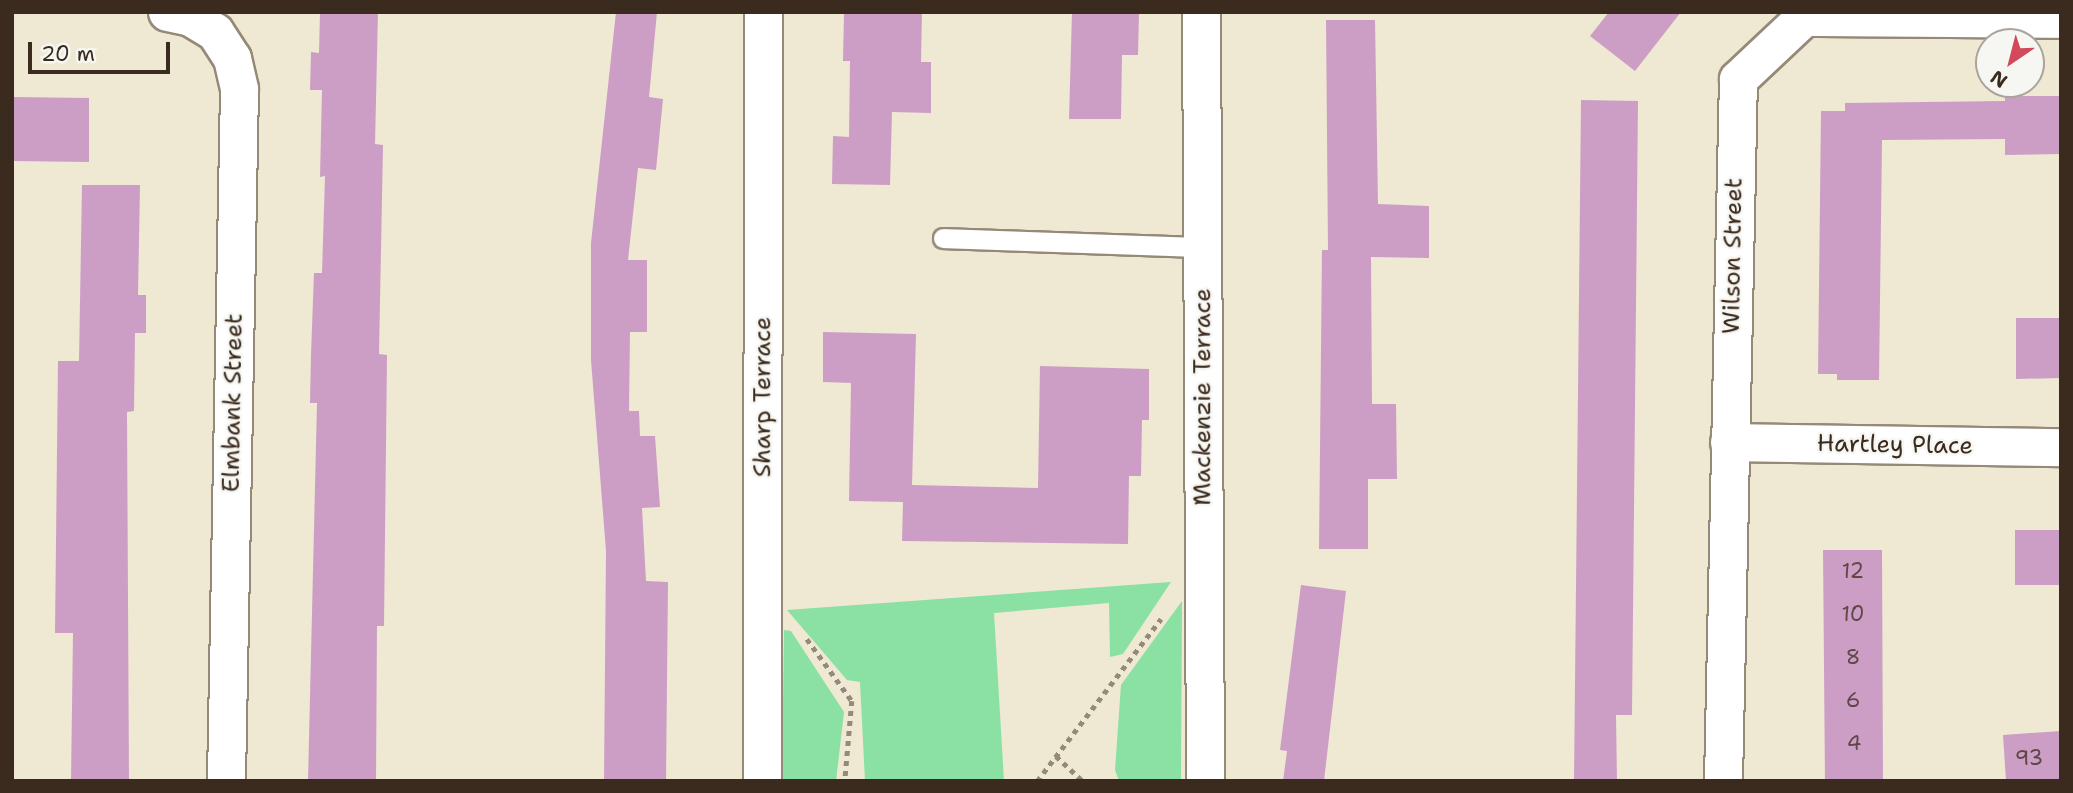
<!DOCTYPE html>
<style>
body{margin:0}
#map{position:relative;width:2073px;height:793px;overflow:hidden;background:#efe8d2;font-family:"Shantell Sans",sans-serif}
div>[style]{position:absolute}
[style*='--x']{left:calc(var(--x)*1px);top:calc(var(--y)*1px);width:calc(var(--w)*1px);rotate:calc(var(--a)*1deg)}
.green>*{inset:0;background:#8be0a3}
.building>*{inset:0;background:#cc9ec6}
.path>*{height:4.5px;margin-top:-2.25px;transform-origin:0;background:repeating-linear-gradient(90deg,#958978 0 5px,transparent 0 10px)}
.roads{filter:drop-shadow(2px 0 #958978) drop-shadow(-2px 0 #958978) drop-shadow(0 2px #958978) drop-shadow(0 -2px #958978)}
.service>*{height:19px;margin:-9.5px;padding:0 9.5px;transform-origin:9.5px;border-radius:9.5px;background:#fff}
.minor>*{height:37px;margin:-18.5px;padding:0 18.5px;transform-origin:18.5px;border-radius:18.5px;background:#fff}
span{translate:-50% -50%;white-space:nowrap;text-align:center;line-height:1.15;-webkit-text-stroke:5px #f6f6f2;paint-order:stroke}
.number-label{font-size:21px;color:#5f4748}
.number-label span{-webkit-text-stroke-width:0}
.street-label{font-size:24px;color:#3b2a1e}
.frame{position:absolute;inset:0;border:14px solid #3b2a1e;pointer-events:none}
.north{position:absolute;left:1975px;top:28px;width:70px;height:70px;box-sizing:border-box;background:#f6f6f2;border:2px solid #aba49d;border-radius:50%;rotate:215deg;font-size:19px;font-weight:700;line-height:28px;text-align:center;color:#3b2a1e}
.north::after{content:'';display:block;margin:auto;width:24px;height:32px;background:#d1495b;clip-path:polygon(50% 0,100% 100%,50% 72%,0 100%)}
.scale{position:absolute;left:28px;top:42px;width:142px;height:32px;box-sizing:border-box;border:4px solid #3b2a1e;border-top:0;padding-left:9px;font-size:21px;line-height:24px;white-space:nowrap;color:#3b2a1e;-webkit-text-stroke:5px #f6f6f2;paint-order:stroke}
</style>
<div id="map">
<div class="green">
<i style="clip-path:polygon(1171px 582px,1123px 654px,1110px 657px,1109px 603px,994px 613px,1004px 781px,865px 781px,860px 682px,847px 680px,787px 610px)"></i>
<i style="clip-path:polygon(1182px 601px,1181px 781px,1119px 781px,1115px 770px,1121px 685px)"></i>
<i style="clip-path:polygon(784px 630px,791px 631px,844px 712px,836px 781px,782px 781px)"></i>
</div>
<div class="building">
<i style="clip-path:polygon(320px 12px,378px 12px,375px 144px,383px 145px,379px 354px,387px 355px,384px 626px,377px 626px,376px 781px,308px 781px,317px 403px,310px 403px,311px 354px,314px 273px,322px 273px,325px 176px,320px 177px,322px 90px,310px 90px,311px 52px,319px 53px)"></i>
<i style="clip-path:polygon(616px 12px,657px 12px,649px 97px,663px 99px,656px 170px,638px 168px,628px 260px,647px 260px,647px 332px,630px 332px,629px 411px,639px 411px,640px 436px,655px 436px,660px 507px,642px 508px,646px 581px,668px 582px,666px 781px,604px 781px,606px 551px,591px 360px,591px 243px)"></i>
<i style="clip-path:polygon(844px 12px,922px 12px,921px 62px,931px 62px,931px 113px,892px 112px,890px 185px,832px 184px,833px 136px,849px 137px,850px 61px,843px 61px)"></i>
<i style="clip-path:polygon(1072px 12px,1139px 12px,1138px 55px,1122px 55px,1121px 119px,1069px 119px)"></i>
<i style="clip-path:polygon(1609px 12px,1681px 12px,1635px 71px,1590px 36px)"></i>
<i style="clip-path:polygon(1326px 20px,1375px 20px,1378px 204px,1429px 206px,1429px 258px,1371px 257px,1372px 404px,1396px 404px,1397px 479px,1368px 479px,1368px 549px,1319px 549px,1322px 250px,1328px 250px)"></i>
<i style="clip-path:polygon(2005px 96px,2061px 96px,2061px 154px,2005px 155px,2005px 139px,1882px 140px,1879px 380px,1837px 380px,1837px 374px,1818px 374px,1821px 111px,1845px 111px,1845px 103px,2005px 101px)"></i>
<i style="clip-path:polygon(12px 97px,89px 98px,89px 162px,12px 161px)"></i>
<i style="clip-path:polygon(1581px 100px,1638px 101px,1632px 715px,1616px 715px,1617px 781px,1574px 781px)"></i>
<i style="clip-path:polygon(82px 185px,140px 185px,138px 295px,146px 295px,146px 333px,135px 333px,134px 411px,127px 412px,129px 781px,71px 781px,73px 633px,55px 633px,58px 361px,79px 361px)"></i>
<i style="clip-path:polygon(2016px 318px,2061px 318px,2061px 378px,2016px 379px)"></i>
<i style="clip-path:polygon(823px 332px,916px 334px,912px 485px,1038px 488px,1040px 366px,1149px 369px,1149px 420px,1142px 420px,1141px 476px,1129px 476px,1128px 544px,902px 541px,903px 502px,849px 501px,851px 383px,823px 382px)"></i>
<i style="clip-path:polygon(2015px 530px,2061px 530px,2061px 585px,2015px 585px)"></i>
<i style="clip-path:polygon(1823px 550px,1882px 550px,1883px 781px,1825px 781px)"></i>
<i style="clip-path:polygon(1301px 585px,1346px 591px,1324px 781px,1283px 781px,1287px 751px,1280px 750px)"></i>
<i style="clip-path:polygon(2061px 731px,2061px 781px,2006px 781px,2003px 735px)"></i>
</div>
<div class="path">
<i style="--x:807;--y:639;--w:77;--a:54"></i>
<i style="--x:852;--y:701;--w:80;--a:95"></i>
<i style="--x:1056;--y:756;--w:37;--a:43"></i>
<i style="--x:1037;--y:781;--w:204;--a:-52.6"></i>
</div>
<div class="roads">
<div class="service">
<i style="--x:943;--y:238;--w:260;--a:2"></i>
</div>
<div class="minor">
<i style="--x:167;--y:12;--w:24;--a:12"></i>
<i style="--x:190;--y:17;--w:29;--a:31"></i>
<i style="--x:215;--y:32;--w:31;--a:57"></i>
<i style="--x:232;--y:58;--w:32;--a:77"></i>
<i style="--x:239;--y:89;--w:692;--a:91.08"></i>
<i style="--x:1201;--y:12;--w:769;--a:89.7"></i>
<i style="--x:1729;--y:442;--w:332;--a:0.9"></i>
<i style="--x:762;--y:781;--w:769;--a:-89.93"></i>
<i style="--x:1723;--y:781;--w:702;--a:-88.78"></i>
<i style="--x:1738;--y:79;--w:91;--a:-43.2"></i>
<i style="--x:1804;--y:17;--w:257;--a:0.4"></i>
</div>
</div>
<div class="number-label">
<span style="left:1853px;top:571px">12</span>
<span style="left:1853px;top:614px">10</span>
<span style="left:1853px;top:657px">8</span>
<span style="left:1853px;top:700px">6</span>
<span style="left:1854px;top:743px">4</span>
<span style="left:2029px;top:758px">93</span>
</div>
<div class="street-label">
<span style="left:1733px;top:256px;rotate:-89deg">Wilson Street</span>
<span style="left:763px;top:397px;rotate:-90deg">Sharp Terrace</span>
<span style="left:1203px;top:397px;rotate:-90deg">Mackenzie Terrace</span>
<span style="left:233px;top:403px;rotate:-89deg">Elmbank Street</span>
<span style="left:1895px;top:445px;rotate:1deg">Hartley Place</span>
</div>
<div class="frame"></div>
<div class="north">N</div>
<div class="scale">20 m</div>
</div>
